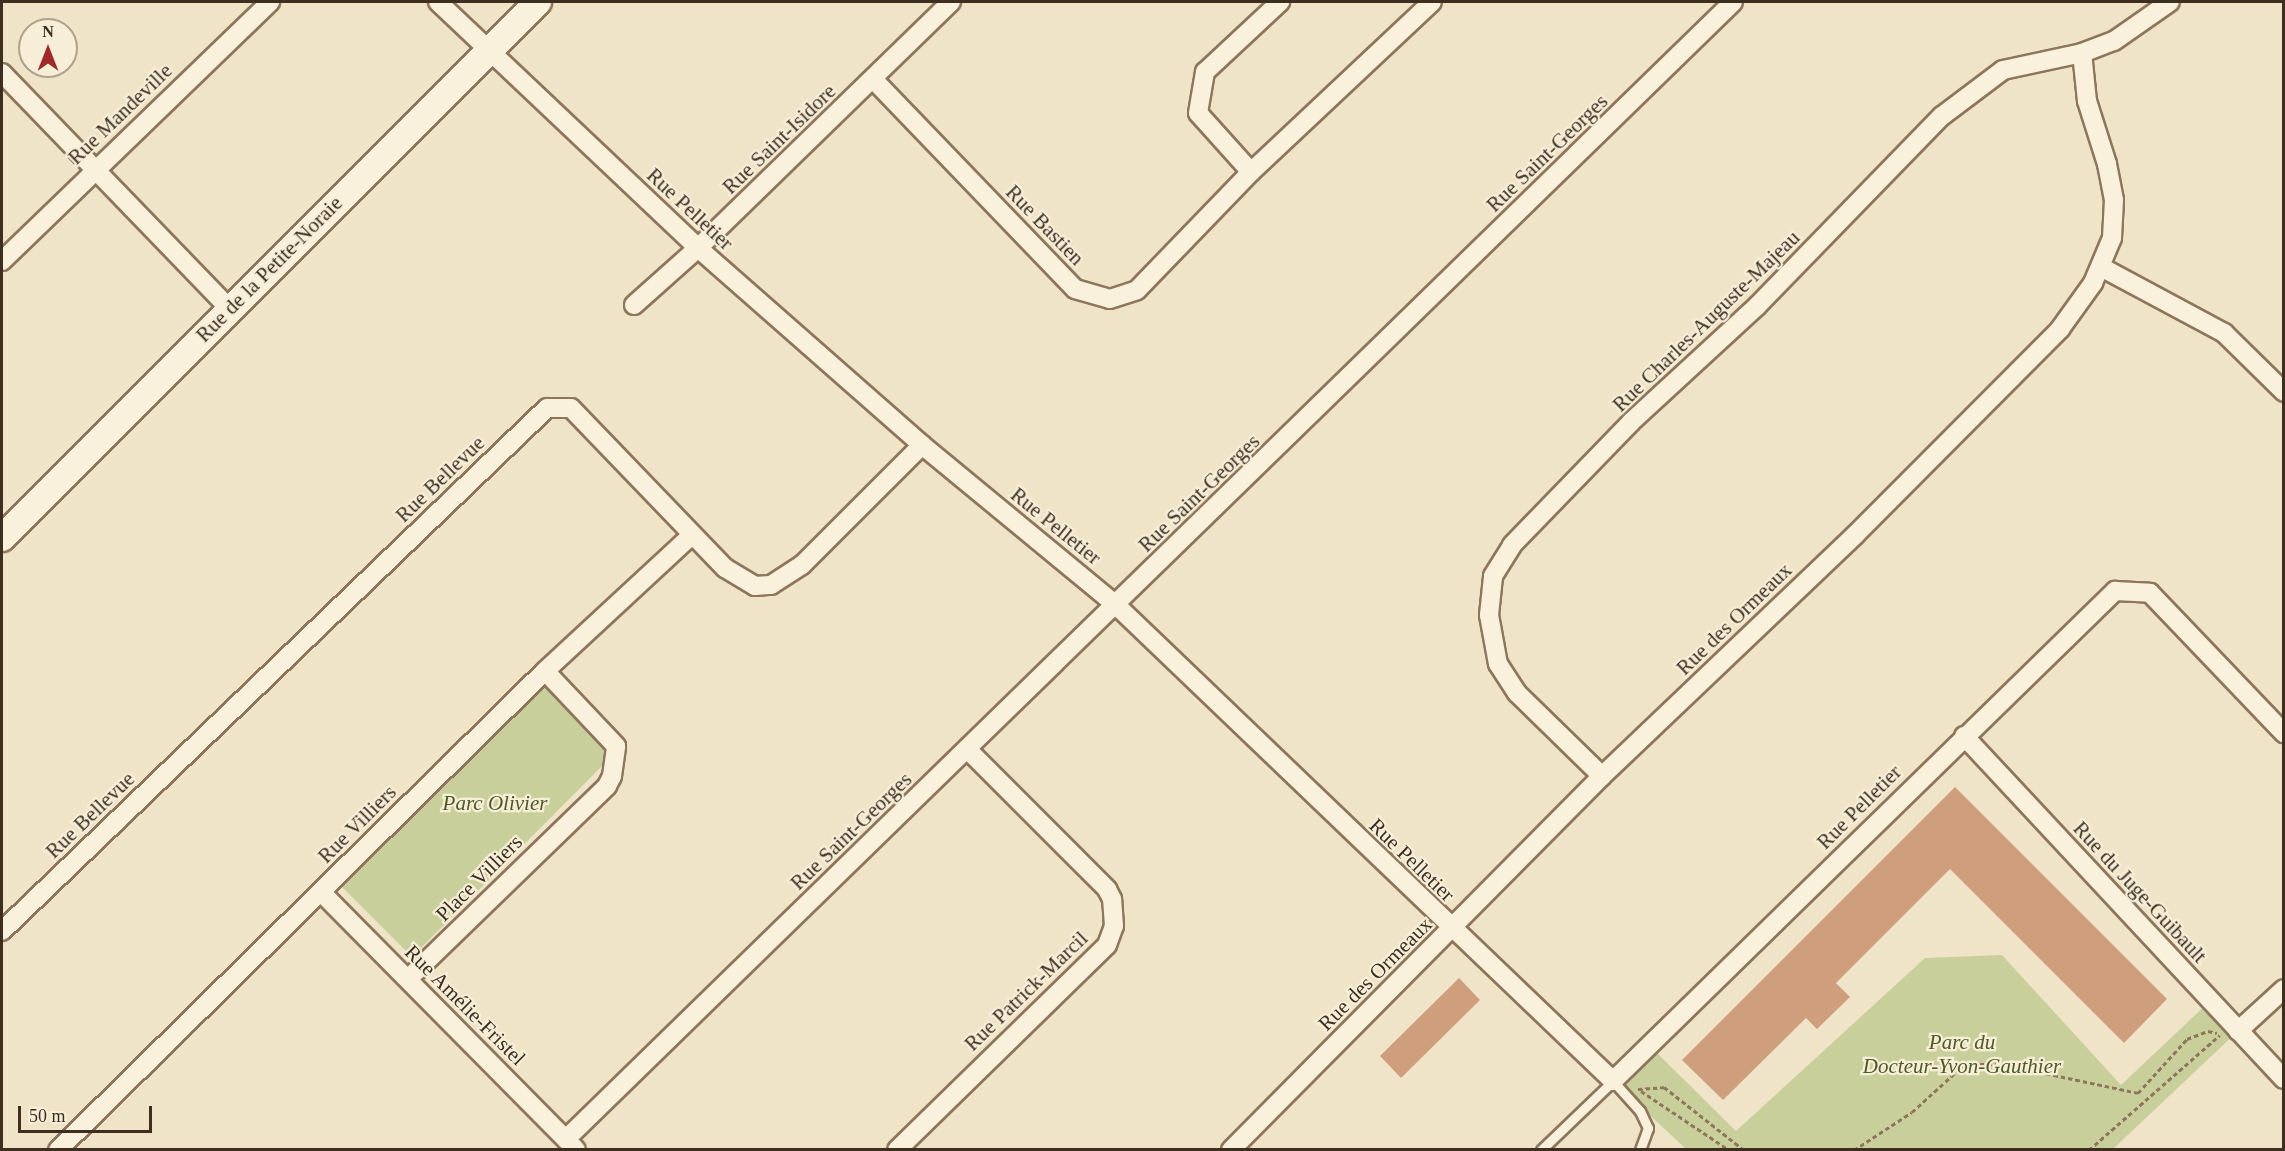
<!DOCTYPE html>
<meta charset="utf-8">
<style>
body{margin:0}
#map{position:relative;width:2285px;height:1151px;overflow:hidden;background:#f0e4c8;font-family:"Times New Roman",serif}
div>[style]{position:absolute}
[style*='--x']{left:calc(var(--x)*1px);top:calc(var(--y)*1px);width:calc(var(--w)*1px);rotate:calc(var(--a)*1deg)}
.green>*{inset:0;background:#c9cf9b}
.building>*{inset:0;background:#cf9f7d}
.path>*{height:3px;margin-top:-1.5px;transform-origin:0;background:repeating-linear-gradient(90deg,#8d765c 0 4.5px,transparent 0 7.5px)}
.roads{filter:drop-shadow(2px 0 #8d765c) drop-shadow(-2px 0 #8d765c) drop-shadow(0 2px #8d765c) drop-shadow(0 -2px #8d765c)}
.lane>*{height:9px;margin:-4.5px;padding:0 4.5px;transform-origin:4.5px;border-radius:4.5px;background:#faf1dc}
.street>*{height:18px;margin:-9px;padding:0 9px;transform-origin:9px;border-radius:9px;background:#faf1dc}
.secondary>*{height:26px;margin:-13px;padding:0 13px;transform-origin:13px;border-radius:13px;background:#faf1dc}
span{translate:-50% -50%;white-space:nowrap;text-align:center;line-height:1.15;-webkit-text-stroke:4.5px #f7eed8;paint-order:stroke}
.street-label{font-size:21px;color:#3d2e20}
.park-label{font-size:21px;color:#4d5a26;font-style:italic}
.frame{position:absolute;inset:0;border:3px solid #3d2e20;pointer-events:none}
.north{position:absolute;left:18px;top:18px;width:60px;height:60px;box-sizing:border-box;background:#f7eed8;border:2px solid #ada18e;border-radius:50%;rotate:0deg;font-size:16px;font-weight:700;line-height:24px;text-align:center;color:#3d2e20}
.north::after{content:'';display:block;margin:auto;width:21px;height:27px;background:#9e2a2b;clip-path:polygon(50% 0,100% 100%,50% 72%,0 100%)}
.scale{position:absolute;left:18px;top:1106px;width:134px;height:27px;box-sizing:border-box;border:3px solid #3d2e20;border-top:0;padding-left:8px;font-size:18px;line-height:21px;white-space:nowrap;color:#3d2e20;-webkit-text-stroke:4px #f7eed8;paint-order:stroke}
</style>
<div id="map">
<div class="green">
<i style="clip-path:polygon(543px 683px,614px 754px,412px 957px,341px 886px)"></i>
<i style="clip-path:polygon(2002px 955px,2121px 1085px,2210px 1001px,2238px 1031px,2113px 1149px,1686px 1149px,1613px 1081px,1649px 1045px,1736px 1131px,1925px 958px)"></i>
</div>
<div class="building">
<i style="clip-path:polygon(1955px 787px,2167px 999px,2124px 1043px,1950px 869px,1836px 983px,1850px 997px,1817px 1029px,1806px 1018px,1723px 1100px,1682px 1060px)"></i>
<i style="clip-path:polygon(1459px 978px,1480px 1000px,1401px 1078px,1380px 1056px)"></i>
</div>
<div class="path">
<i style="--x:1638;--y:1089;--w:26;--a:-4"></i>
<i style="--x:1664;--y:1087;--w:102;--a:38.2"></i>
<i style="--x:1641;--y:1091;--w:106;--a:33.8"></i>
<i style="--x:1854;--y:1150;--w:69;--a:-33.2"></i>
<i style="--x:1912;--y:1112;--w:72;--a:-42.2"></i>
<i style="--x:1965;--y:1064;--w:37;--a:0"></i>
<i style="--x:2002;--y:1064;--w:139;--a:12"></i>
<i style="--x:2138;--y:1093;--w:73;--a:-47.8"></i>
<i style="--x:2187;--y:1039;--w:22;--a:-21"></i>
<i style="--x:2208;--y:1031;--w:9;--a:13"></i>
<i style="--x:2089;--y:1150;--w:174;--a:-41.3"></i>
</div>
<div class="roads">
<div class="lane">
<i style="--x:1541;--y:1150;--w:100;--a:-43.8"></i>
<i style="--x:1613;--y:1081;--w:40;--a:48"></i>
<i style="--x:1640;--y:1111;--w:19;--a:65"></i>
<i style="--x:1648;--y:1128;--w:23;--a:110"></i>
</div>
<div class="street">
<i style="--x:438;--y:2;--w:358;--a:43.4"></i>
<i style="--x:698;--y:248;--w:298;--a:41.3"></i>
<i style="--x:922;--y:445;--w:251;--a:39.5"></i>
<i style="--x:1116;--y:605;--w:688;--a:43.76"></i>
<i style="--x:1613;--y:1081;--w:702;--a:-44.31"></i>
<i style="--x:2115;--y:591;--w:35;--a:3"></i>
<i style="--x:2150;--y:593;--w:194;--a:46.3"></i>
<i style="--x:2;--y:73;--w:328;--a:46"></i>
<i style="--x:873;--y:79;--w:291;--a:46.1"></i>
<i style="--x:1075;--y:289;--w:36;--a:16"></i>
<i style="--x:1110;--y:299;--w:28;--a:-18"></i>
<i style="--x:1137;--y:290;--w:164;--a:-46"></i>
<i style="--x:1251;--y:172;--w:248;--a:-43.2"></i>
<i style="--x:1251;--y:172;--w:79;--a:-131.9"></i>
<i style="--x:1198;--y:113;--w:42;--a:-80.3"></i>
<i style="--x:1205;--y:72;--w:103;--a:-43"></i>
<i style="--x:2;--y:261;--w:373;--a:-44"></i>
<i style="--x:2101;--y:267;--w:140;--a:28.2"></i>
<i style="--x:2224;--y:333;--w:84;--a:44.5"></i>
<i style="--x:634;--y:305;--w:86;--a:-41.7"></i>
<i style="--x:698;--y:248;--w:353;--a:-44.2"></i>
<i style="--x:1964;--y:736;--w:469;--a:47"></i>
<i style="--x:1602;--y:776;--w:119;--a:-135.7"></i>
<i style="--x:1517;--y:693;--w:35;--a:-123"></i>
<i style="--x:1498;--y:664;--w:50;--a:-100.4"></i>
<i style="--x:1489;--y:615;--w:39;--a:-84"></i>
<i style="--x:1493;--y:576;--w:36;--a:-58"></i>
<i style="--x:1512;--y:545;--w:171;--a:-45.9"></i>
<i style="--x:1631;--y:422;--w:171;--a:-42.6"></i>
<i style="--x:1757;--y:306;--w:265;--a:-45.8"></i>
<i style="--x:1942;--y:116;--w:76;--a:-37"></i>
<i style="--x:2003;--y:70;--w:81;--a:-12.1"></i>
<i style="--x:2082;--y:53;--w:34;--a:-21"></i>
<i style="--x:2114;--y:41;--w:68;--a:-34.9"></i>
<i style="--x:322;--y:893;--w:361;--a:45.3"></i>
<i style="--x:2;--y:931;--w:755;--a:-43.82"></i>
<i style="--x:547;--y:408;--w:24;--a:0"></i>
<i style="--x:571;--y:408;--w:222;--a:46.1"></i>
<i style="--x:725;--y:568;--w:35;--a:31"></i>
<i style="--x:755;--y:586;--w:16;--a:-4"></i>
<i style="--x:771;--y:585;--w:37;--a:-33"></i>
<i style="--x:802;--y:565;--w:170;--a:-45"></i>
<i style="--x:408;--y:979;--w:277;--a:-44.1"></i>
<i style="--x:607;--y:786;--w:11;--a:-63"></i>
<i style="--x:612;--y:776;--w:30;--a:-82"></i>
<i style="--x:616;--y:746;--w:103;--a:-133.4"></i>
<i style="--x:2238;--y:1031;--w:62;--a:-42.4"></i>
<i style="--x:566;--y:1139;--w:1629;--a:-44.25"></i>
<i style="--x:58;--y:1150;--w:683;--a:-44.53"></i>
<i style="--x:545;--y:671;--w:200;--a:-42.8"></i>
<i style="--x:897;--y:1150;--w:293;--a:-44.3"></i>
<i style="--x:1107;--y:945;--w:20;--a:-70"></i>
<i style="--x:1114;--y:926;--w:27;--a:-94"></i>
<i style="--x:1112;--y:899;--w:11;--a:-117"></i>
<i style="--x:1107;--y:889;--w:198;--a:-135"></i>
<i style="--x:1231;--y:1150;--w:527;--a:-45.23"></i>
<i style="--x:1602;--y:776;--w:349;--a:-43.6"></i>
<i style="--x:1855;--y:535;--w:291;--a:-45.1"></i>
<i style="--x:2060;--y:329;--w:57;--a:-54.3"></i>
<i style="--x:2093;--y:283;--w:49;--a:-67.1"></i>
<i style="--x:2112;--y:238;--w:38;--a:-87"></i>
<i style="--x:2114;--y:200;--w:37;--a:-101"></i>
<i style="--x:2107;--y:164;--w:66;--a:-107.6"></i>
<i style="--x:2087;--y:101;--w:48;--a:-95.9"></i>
</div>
<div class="secondary">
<i style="--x:2;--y:538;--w:758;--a:-45"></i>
</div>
</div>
<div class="street-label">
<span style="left:120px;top:114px;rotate:-44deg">Rue Mandeville</span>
<span style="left:779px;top:139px;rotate:-44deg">Rue Saint-Isidore</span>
<span style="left:1547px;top:153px;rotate:-44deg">Rue Saint-Georges</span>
<span style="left:690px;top:209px;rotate:43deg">Rue Pelletier</span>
<span style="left:1045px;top:225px;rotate:46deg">Rue Bastien</span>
<span style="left:269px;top:269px;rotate:-45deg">Rue de la Petite-Noraie</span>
<span style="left:1706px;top:321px;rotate:-44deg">Rue Charles-Auguste-Majeau</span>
<span style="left:440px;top:479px;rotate:-44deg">Rue Bellevue</span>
<span style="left:1199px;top:493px;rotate:-44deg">Rue Saint-Georges</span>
<span style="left:1056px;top:526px;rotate:39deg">Rue Pelletier</span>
<span style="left:1734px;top:619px;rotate:-44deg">Rue des Ormeaux</span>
<span style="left:1859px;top:807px;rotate:-45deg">Rue Pelletier</span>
<span style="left:90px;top:815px;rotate:-44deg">Rue Bellevue</span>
<span style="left:357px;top:824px;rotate:-45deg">Rue Villiers</span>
<span style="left:851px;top:831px;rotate:-44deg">Rue Saint-Georges</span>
<span style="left:1412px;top:860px;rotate:44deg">Rue Pelletier</span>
<span style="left:479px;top:878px;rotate:-45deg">Place Villiers</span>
<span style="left:2140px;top:892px;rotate:47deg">Rue du Juge-Guibault</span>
<span style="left:1375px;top:974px;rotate:-45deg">Rue des Ormeaux</span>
<span style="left:1026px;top:991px;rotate:-44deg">Rue Patrick-Marcil</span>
<span style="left:465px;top:1005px;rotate:45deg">Rue Amélie-Fristel</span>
</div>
<div class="park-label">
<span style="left:495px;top:803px">Parc Olivier</span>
<span style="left:1962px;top:1054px">Parc du<br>Docteur-Yvon-Gauthier</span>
</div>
<div class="frame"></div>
<div class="north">N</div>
<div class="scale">50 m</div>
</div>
